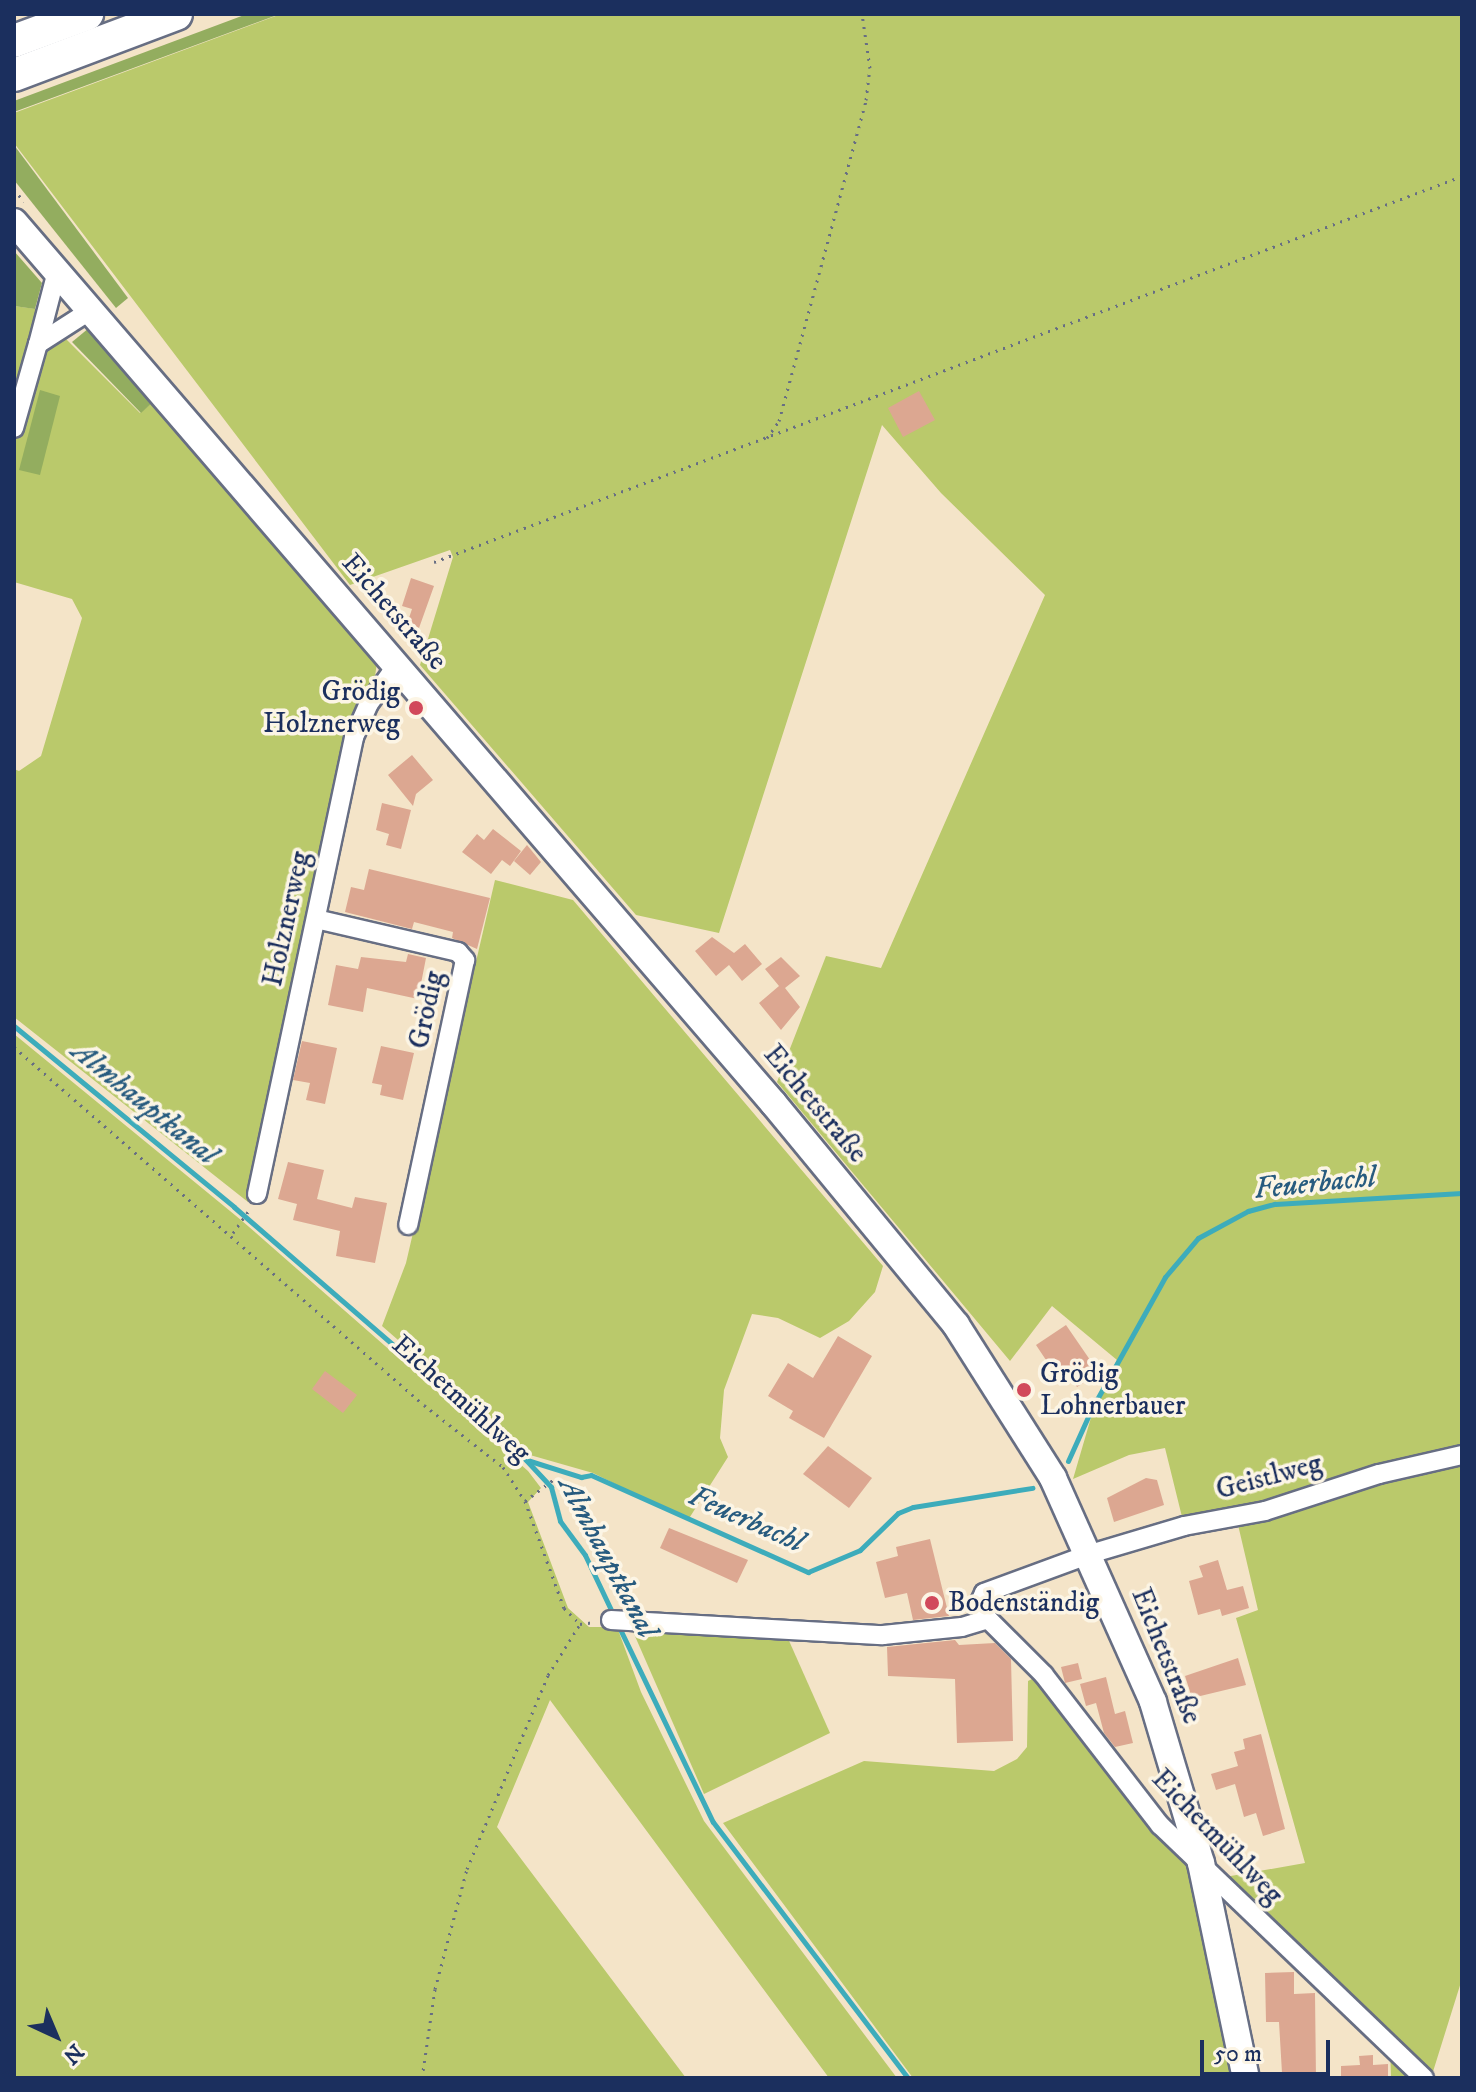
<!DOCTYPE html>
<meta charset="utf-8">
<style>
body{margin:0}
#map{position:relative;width:1476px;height:2092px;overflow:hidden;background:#f4e4c8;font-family:"IM FELL DW Pica",serif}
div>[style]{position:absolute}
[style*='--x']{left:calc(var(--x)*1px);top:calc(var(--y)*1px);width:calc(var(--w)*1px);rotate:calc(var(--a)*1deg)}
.green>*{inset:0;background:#bac96b}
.forest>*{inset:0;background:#93ad5f}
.stream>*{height:5px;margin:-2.5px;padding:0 2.5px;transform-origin:2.5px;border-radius:2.5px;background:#3dacbb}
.building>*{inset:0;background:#dca791}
.path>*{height:3px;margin-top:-1.5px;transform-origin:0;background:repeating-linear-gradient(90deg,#676e83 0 2px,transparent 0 8px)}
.roads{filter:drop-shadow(2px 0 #676e83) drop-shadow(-2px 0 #676e83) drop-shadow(0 2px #676e83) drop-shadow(0 -2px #676e83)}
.minor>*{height:18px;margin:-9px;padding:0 9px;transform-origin:9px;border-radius:9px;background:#fff}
.secondary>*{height:26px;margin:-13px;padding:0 13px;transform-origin:13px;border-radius:13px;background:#fff}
.motorway>*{height:32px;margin:-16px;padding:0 16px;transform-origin:16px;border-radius:16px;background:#fff}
.dots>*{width:22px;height:22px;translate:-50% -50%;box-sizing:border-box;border:4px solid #fcf5e5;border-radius:50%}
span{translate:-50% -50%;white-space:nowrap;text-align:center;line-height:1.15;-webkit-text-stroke:7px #fcf5e5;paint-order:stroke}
.street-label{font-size:28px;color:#1b2f5e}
.poi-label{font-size:28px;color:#1b2f5e}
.right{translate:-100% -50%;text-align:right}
.left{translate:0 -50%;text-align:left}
.water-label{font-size:30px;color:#275b7f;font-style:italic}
.frame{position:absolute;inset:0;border:16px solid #1b2f5e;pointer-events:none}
.north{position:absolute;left:16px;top:1996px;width:80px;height:80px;-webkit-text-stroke:6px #fcf5e5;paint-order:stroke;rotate:136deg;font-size:22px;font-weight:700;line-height:32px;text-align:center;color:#1b2f5e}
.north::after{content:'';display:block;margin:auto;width:28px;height:36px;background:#1b2f5e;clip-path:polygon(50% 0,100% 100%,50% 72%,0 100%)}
.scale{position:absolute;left:1200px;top:2040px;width:130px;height:36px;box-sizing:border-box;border:4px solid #1b2f5e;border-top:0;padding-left:10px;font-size:24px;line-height:28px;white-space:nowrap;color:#1b2f5e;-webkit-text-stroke:6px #fcf5e5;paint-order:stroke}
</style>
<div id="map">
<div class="green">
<i style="clip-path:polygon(281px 14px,1462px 14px,1462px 1979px,1431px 2078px,1391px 2078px,1390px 2045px,1225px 1877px,1305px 1863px,1236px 1618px,1258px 1610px,1235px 1512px,1183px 1521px,1165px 1448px,1129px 1455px,1073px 1479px,1095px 1404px,1117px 1360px,1052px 1306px,1010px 1361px,777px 1082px,826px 956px,881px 968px,1045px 595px,941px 493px,882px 425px,719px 933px,636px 915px,420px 665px,453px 557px,450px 550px,350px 585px,14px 143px,14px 113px)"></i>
<i style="clip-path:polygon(14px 306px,36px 309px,140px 413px,154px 401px,377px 662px,374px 684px,354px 719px,248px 1202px,14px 1017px,14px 769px,19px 771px,41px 756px,82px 618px,72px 599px,14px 582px)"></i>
<i style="clip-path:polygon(495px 880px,573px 900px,883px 1266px,875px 1292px,849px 1321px,820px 1338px,778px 1318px,752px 1314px,724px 1390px,720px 1438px,728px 1457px,688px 1520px,593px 1473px,530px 1455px,382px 1326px,406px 1263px)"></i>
<i style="clip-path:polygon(14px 1034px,241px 1220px,528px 1471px,541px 1488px,528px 1502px,568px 1608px,589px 1627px,617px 1627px,641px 1692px,704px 1821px,897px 2078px,829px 2078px,550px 1700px,497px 1827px,686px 2078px,14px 2078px)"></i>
<i style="clip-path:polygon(631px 1627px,786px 1634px,830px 1733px,704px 1794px)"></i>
<i style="clip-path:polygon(1036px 1677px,1191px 1869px,1238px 2078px,913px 2078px,723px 1823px,864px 1761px,994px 1771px,1017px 1759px,1027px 1747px,1028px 1681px)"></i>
</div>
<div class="forest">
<i style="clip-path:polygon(247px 14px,280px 14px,14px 112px,14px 101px)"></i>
<i style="clip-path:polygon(14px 145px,128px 298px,116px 308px,14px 180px)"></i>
<i style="clip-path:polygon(14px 251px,42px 283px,35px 309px,14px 306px)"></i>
<i style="clip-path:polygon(89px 328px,154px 401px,141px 413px,72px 342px)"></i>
<i style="clip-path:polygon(40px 390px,60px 396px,40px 475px,19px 470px)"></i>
</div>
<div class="stream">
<i style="--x:14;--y:1026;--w:285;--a:39.4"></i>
<i style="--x:234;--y:1207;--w:386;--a:40.9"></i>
<i style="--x:526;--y:1460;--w:37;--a:47"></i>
<i style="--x:551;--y:1487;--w:35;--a:75"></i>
<i style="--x:560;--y:1521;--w:42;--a:53.7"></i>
<i style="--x:585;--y:1555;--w:65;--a:64.6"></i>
<i style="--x:527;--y:1460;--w:57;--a:17.5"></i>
<i style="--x:581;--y:1477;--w:10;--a:-11"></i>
<i style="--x:591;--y:1475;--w:238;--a:24.1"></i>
<i style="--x:808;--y:1572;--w:56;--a:-22.9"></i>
<i style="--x:860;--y:1550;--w:53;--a:-44.2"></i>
<i style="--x:898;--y:1513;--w:16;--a:-22"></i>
<i style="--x:913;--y:1507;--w:121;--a:-9.1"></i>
<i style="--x:1068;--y:1461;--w:56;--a:-65.7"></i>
<i style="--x:1091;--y:1410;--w:152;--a:-60.9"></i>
<i style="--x:1165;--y:1277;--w:51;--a:-49.8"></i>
<i style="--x:1198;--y:1238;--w:57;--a:-28.4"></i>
<i style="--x:1248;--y:1211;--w:28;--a:-15"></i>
<i style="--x:1275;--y:1204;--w:187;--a:-3.4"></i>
<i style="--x:619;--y:1627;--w:216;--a:64.3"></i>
<i style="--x:713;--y:1822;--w:322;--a:52.7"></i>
</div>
<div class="building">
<i style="clip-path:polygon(919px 391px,935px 420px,903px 437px,888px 408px)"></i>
<i style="clip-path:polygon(411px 578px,434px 586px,419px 628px,407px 624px,412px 609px,402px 606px)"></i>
<i style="clip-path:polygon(412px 755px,433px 780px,416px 794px,413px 806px,388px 775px)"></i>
<i style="clip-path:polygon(382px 803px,411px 810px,401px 849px,386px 845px,389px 834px,376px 830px)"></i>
<i style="clip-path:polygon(493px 829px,521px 851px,510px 866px,502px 860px,491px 874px,462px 852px,477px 834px,484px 840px)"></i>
<i style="clip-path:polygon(527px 845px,541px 862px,530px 875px,514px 861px)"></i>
<i style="clip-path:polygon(369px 869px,490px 898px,477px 949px,452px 938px,453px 932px,414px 922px,412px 929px,345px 912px,351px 887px,364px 890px)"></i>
<i style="clip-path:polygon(712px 937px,734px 953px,745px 944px,762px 964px,742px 981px,729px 965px,716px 976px,695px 951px)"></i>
<i style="clip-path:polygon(408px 954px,426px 958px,418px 999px,367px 988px,363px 1012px,328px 1005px,336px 965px,358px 969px,361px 957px,406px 962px)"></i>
<i style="clip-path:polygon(781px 957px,800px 976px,785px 988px,800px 1007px,781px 1030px,759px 1003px,779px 986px,765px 969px)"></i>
<i style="clip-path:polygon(302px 1041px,337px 1048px,325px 1104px,306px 1100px,310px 1083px,293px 1080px)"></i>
<i style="clip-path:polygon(381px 1046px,414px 1053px,403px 1100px,380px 1095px,382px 1085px,372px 1083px)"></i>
<i style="clip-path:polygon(288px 1162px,324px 1170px,317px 1199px,352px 1208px,355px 1197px,387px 1203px,375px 1263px,336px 1256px,340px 1231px,293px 1220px,297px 1204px,278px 1199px)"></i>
<i style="clip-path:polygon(1066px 1325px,1099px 1373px,1077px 1387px,1069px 1375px,1060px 1381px,1036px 1345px)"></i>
<i style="clip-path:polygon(838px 1336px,872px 1356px,824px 1438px,789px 1418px,793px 1411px,768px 1396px,788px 1363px,813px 1378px)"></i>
<i style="clip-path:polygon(325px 1371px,357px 1395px,343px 1413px,312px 1389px)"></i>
<i style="clip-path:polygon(828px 1446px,872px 1478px,849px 1508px,803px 1474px)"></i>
<i style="clip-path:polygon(1146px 1478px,1157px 1480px,1164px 1505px,1114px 1522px,1107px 1498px)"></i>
<i style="clip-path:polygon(669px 1528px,748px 1560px,737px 1583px,660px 1548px)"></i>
<i style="clip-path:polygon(930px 1539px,949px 1616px,913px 1620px,907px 1593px,885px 1598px,876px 1562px,898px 1556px,896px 1547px)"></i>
<i style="clip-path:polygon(1218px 1560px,1227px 1590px,1243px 1586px,1249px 1608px,1222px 1616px,1220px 1609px,1198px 1615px,1189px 1581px,1203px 1577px,1199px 1566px)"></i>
<i style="clip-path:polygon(955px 1640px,959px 1645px,995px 1643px,1011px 1659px,1013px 1741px,957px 1743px,955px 1679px,888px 1676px,887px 1647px)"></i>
<i style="clip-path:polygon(1238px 1658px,1246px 1685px,1192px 1698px,1185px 1676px)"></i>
<i style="clip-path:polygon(1078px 1663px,1082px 1679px,1065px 1683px,1061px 1667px)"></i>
<i style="clip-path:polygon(1106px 1677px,1115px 1714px,1125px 1711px,1133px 1743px,1115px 1747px,1104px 1733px,1096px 1703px,1086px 1706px,1080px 1684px)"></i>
<i style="clip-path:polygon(1261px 1734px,1285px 1829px,1263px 1836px,1256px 1813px,1244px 1817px,1235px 1784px,1216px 1790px,1211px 1774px,1238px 1766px,1234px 1752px,1245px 1749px,1243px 1739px)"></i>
<i style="clip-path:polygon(1294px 1972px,1294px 1994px,1315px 1993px,1316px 2078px,1282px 2073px,1279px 2022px,1266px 2022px,1265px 1973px)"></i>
<i style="clip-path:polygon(1373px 2055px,1373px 2065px,1388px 2064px,1388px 2078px,1341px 2078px,1341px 2066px,1360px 2065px,1359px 2056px)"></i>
</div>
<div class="path">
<i style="--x:14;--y:189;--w:16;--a:52"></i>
<i style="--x:767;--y:438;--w:21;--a:-55"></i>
<i style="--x:779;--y:421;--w:333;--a:-74.8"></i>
<i style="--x:866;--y:100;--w:32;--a:-83"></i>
<i style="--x:870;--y:68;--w:55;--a:-98.4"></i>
<i style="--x:434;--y:562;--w:1098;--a:-20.58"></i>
<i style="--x:14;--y:1047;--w:544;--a:41.13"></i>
<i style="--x:424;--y:1405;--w:100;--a:38.1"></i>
<i style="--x:503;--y:1467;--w:40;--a:57.1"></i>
<i style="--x:525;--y:1501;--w:114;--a:70"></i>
<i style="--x:564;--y:1608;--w:23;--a:45"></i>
<i style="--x:580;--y:1624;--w:15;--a:-8"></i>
<i style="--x:233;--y:1233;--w:28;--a:-55"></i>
<i style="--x:525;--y:1501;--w:35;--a:-37"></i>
<i style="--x:422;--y:2078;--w:90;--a:-81.7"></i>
<i style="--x:435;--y:1989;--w:124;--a:-75.1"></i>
<i style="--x:467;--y:1869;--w:210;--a:-67.3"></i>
<i style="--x:548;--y:1675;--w:60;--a:-57.9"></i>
</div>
<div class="roads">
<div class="minor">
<i style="--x:38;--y:344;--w:75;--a:-75.4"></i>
<i style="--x:14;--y:428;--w:87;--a:-74.1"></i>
<i style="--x:38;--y:344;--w:63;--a:-32.7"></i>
<i style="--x:316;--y:919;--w:146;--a:13.1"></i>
<i style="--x:458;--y:952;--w:11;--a:49"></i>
<i style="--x:465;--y:960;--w:271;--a:102.1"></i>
<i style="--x:257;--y:1194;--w:467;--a:-78"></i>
<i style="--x:354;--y:737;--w:35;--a:-66"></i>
<i style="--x:368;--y:705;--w:49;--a:-54.1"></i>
<i style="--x:988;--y:1619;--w:16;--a:-128"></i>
<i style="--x:978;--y:1606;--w:14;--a:-65"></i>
<i style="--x:984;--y:1593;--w:113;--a:-20.2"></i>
<i style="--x:1090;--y:1554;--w:98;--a:-16.6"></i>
<i style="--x:1184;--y:1526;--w:82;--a:-10.5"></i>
<i style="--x:1265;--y:1511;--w:120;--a:-18"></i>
<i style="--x:1379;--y:1474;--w:85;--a:-12.9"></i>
<i style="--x:611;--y:1620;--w:272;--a:3.2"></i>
<i style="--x:883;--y:1635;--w:79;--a:-5.8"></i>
<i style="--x:962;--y:1627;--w:27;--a:-17"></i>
<i style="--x:988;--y:1619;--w:79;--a:45"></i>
<i style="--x:1044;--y:1675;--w:190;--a:52.3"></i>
<i style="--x:1160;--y:1825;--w:366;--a:43.8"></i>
</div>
<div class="secondary">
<i style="--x:14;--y:222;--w:1164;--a:49.25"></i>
<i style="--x:774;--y:1104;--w:286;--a:50.5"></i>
<i style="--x:956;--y:1325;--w:181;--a:57.6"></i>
<i style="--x:1053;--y:1478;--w:245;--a:65.9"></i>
<i style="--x:1153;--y:1702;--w:168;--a:73.4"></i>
<i style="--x:1201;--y:1863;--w:220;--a:78.2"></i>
</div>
<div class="motorway">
<i style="--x:14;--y:41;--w:78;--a:-20.3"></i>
<i style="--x:14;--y:75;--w:173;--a:-20.6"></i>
</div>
</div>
<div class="dots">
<i style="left:416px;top:708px;background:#d1495b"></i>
<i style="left:1024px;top:1390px;background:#d1495b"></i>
<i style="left:932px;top:1603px;background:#d1495b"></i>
</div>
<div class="street-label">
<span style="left:394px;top:612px;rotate:49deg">Eichetstraße</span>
<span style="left:287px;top:919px;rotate:-78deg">Holznerweg</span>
<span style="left:427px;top:1010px;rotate:-78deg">Grödig</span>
<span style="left:815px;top:1104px;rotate:50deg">Eichetstraße</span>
<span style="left:461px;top:1399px;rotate:42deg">Eichetmühlweg</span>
<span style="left:1269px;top:1477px;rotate:-15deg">Geistlweg</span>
<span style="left:1166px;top:1656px;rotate:68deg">Eichetstraße</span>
<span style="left:1217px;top:1837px;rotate:46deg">Eichetmühlweg</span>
</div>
<div class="poi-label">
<span class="right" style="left:400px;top:708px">Grödig<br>Holznerweg</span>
<span class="left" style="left:1040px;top:1390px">Grödig<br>Lohnerbauer</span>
<span class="left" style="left:948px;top:1603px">Bodenständig</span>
</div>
<div class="water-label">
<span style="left:144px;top:1104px;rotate:39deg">Almhauptkanal</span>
<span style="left:1315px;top:1184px;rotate:-6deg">Feuerbachl</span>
<span style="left:746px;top:1520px;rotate:24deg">Feuerbachl</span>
<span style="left:607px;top:1558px;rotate:62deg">Almhauptkanal</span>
</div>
<div class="frame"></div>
<div class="north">N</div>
<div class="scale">50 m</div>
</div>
